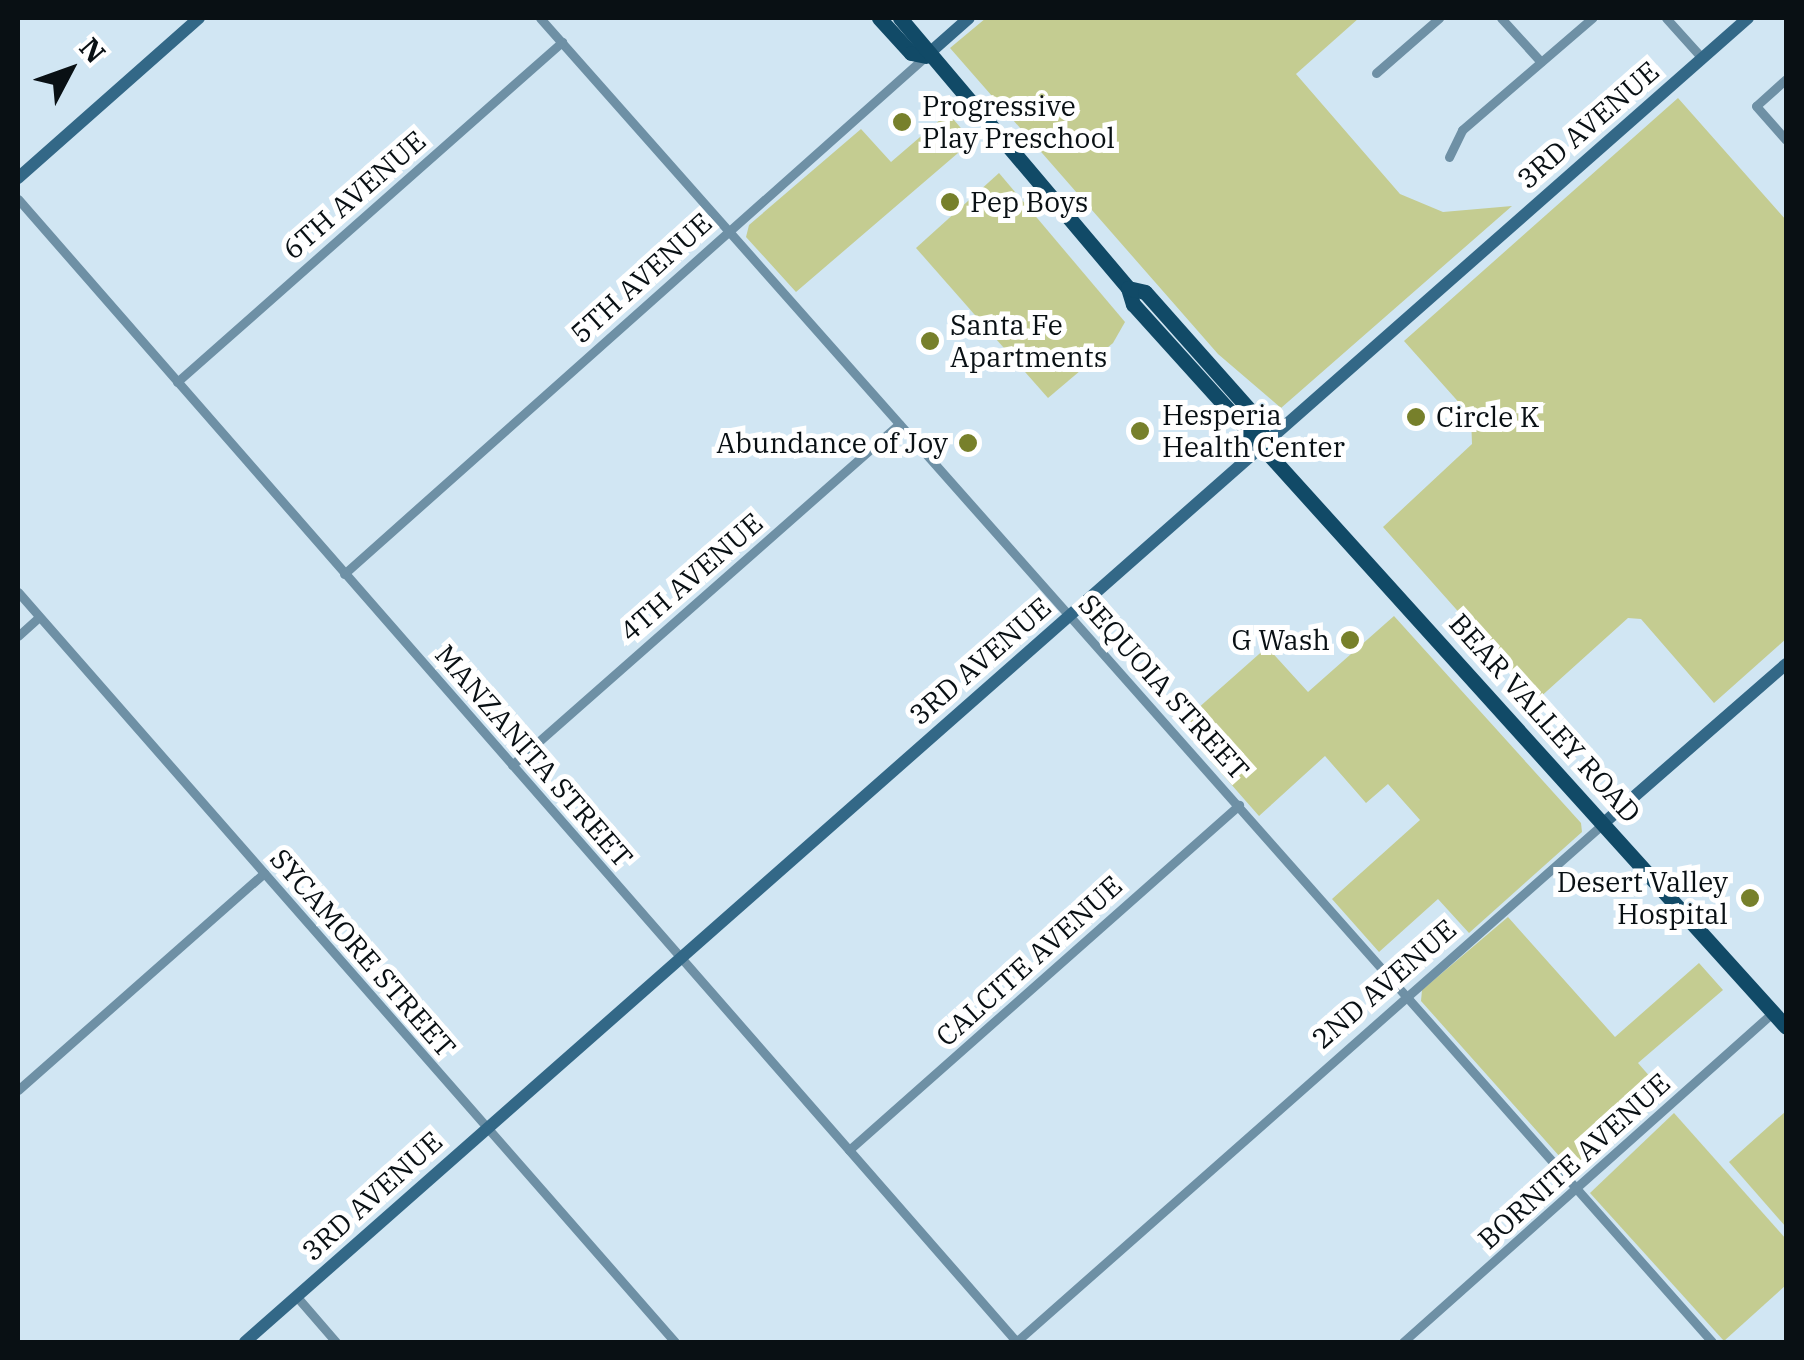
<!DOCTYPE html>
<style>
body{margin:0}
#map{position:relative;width:1804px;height:1360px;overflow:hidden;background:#d1e6f3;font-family:"IBM Plex Serif",serif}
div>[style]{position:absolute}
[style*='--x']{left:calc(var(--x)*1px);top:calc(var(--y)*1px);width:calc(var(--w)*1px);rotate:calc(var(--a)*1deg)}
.green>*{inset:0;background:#c4cc91}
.street>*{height:9px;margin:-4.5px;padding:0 4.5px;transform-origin:4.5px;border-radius:4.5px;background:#6e90a5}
.secondary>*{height:12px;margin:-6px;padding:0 6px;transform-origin:6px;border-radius:6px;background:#336887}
.primary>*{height:15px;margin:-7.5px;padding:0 7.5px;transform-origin:7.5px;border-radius:7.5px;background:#114a67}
.dots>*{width:28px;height:28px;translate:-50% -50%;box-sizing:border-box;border:5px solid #fff;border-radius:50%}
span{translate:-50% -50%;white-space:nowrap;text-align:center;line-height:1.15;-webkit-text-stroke:10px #fff;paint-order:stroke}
.poi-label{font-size:28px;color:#091014}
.left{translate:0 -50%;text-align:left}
.right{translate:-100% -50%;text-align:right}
.street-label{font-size:28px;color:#091014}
.frame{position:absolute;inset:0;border:20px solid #091014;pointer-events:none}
.north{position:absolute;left:20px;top:20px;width:100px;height:100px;-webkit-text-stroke:8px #fff;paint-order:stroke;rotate:49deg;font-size:28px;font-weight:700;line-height:40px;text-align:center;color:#091014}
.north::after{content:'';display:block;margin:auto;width:35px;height:45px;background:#091014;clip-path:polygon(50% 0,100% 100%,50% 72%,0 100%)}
</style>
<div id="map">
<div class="green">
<i style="clip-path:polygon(986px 18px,1359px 18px,1296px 74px,1400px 194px,1443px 212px,1512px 206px,1281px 408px,1218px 354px,950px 48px)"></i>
<i style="clip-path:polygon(1678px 98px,1786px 220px,1786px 639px,1714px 703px,1641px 619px,1628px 618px,1537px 700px,1383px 527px,1472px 444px,1471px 416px,1404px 341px)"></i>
<i style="clip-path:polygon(948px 113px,972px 141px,796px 292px,746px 237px,749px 225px,861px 129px,891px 162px)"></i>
<i style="clip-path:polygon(999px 173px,1125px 322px,1113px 343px,1048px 398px,916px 248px)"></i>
<i style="clip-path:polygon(1394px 616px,1581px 823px,1582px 832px,1469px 933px,1438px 899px,1379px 952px,1332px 899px,1420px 820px,1388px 784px,1366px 803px,1325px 756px,1259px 816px,1179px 725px,1267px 647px,1308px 692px)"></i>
<i style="clip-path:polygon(1508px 917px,1615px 1037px,1699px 963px,1723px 990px,1638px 1063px,1666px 1095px,1577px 1176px,1421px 1001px,1422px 990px)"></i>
<i style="clip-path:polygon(1786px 1111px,1786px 1227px,1729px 1162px)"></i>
<i style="clip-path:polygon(1674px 1113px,1786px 1239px,1786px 1285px,1724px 1341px,1590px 1193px)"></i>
</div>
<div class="street">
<i style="--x:540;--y:18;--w:1768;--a:48.48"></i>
<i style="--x:1501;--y:18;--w:59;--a:47.7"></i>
<i style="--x:1666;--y:18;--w:54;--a:48"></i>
<i style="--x:1376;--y:73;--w:84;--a:-41.1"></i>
<i style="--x:1786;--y:79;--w:40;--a:138"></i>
<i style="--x:1756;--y:106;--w:45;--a:48.6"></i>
<i style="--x:1449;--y:157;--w:30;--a:-64"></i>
<i style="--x:1462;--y:130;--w:172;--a:-40.7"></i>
<i style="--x:18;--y:199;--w:1518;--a:48.85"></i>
<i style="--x:177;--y:382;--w:514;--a:-41.45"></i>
<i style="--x:344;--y:574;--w:779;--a:-41.67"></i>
<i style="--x:18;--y:592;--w:997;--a:48.78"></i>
<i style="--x:18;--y:636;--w:28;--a:-42"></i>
<i style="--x:512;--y:765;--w:516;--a:-41.38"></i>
<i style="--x:18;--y:1090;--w:328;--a:-41.4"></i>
<i style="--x:849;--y:1150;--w:521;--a:-41.5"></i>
<i style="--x:297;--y:1297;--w:60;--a:49.1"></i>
<i style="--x:1016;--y:1342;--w:786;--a:-41.44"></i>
<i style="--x:1403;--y:1342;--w:496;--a:-41.7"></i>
</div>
<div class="secondary">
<i style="--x:926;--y:56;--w:57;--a:-41.5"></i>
<i style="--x:18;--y:178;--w:242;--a:-41.5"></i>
<i style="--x:1605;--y:822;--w:240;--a:-41.1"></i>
<i style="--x:245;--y:1342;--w:2003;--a:-41.38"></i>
</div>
<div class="primary">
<i style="--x:879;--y:18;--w:47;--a:47.6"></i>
<i style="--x:911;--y:53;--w:15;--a:11"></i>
<i style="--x:900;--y:18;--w:353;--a:49.8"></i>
<i style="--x:1128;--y:288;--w:17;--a:73"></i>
<i style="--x:1133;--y:304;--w:974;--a:47.91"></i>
<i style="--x:1128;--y:288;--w:17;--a:13"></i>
<i style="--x:1145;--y:292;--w:169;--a:48.4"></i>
<i style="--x:1257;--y:418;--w:26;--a:72"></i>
</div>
<div class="dots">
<i style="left:902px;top:122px;background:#77802b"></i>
<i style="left:950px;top:202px;background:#77802b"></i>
<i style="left:930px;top:341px;background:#77802b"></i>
<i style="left:1416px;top:417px;background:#77802b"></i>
<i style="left:1140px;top:431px;background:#77802b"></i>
<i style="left:968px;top:443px;background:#77802b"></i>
<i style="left:1350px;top:640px;background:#77802b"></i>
<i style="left:1750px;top:898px;background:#77802b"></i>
</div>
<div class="poi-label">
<span class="left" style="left:922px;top:122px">Progressive<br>Play Preschool</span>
<span class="left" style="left:970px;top:202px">Pep Boys</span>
<span class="left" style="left:950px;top:341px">Santa Fe<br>Apartments</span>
<span class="left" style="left:1162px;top:431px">Hesperia<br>Health Center</span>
<span class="left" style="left:1436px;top:417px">Circle K</span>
<span class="right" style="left:948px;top:443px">Abundance of Joy</span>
<span class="right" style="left:1330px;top:640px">G Wash</span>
<span class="right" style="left:1728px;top:898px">Desert Valley<br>Hospital</span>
</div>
<div class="street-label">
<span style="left:1588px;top:125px;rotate:-41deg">3RD AVENUE</span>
<span style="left:354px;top:195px;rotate:-41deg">6TH AVENUE</span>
<span style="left:641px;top:278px;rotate:-42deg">5TH AVENUE</span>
<span style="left:691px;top:577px;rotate:-41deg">4TH AVENUE</span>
<span style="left:980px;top:661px;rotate:-41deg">3RD AVENUE</span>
<span style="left:1164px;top:687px;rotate:48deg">SEQUOIA STREET</span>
<span style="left:1545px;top:718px;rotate:48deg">BEAR VALLEY ROAD</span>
<span style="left:534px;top:756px;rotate:49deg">MANZANITA STREET</span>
<span style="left:363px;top:953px;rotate:49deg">SYCAMORE STREET</span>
<span style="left:1029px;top:961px;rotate:-42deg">CALCITE AVENUE</span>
<span style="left:1384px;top:984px;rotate:-41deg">2ND AVENUE</span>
<span style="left:1574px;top:1161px;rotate:-42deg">BORNITE AVENUE</span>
<span style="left:372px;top:1196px;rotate:-42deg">3RD AVENUE</span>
</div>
<div class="frame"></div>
<div class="north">N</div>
</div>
